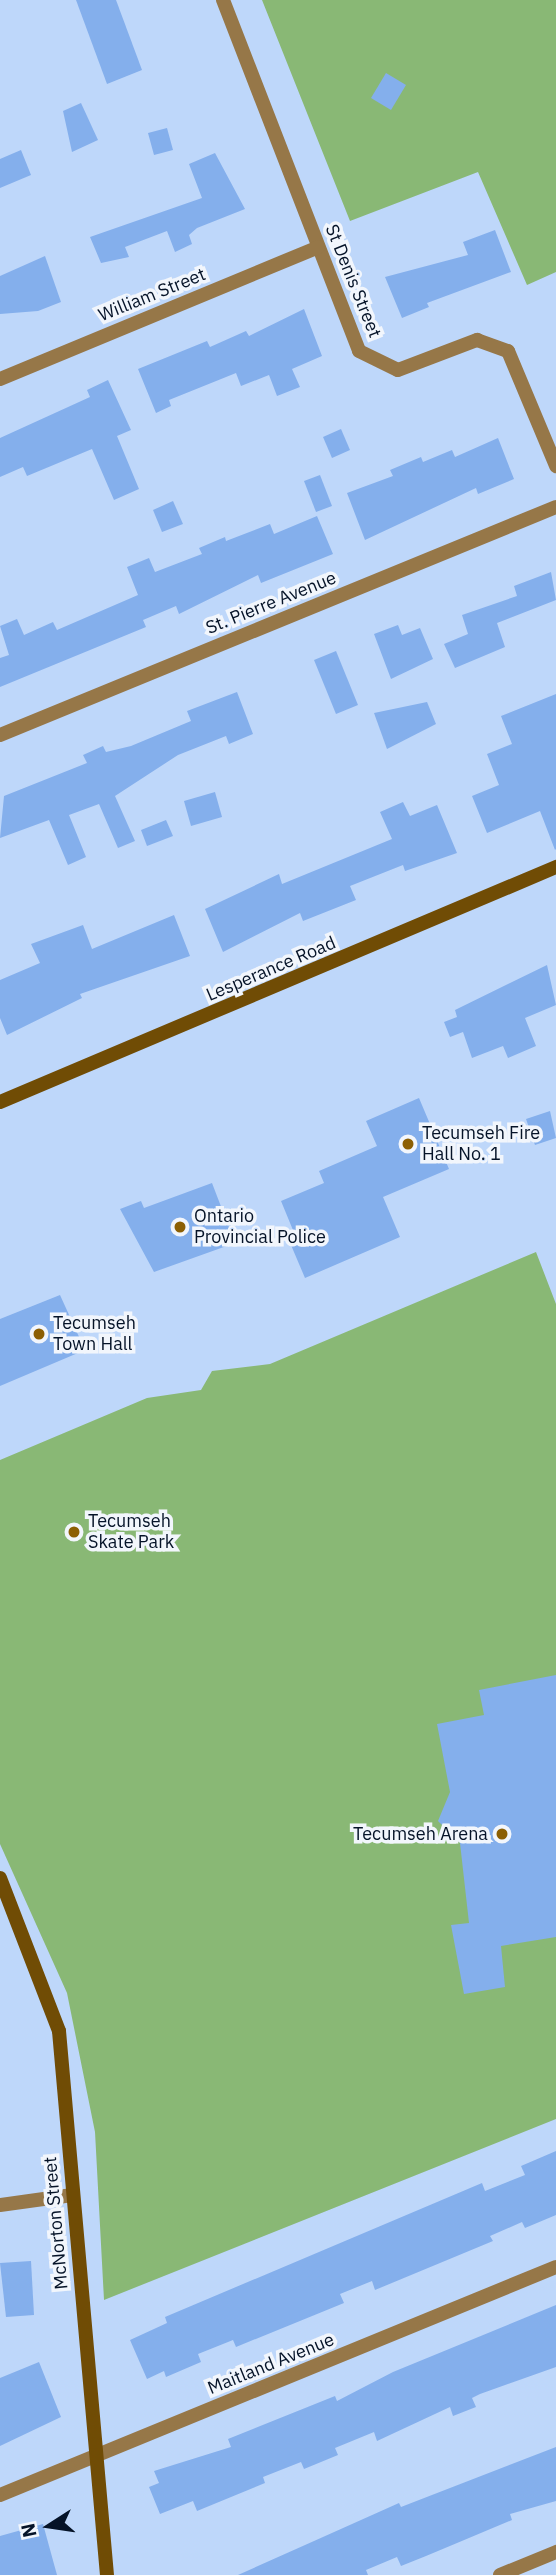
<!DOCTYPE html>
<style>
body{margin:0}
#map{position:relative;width:556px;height:2575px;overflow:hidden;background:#bed7fa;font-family:"IBM Plex Sans",sans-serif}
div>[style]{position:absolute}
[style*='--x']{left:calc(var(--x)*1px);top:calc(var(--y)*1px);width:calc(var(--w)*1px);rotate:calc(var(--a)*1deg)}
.green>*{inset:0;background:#89b875}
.building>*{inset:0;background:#84afec}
.street>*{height:14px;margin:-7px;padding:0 7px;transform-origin:7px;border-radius:7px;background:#967748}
.secondary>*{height:14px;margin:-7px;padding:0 7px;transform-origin:7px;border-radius:7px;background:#704c05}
.dots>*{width:19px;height:19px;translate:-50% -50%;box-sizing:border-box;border:4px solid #f2f6fc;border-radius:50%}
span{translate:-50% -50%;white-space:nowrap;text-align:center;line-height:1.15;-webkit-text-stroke:7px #f2f6fc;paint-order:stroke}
.street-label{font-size:18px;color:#051328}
.poi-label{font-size:18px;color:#051328}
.left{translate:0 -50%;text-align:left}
.right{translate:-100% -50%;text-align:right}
.north{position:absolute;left:14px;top:2491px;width:70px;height:70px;-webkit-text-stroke:5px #f2f6fc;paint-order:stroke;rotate:258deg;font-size:19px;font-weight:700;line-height:28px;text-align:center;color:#051328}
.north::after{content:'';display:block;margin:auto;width:24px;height:32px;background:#051328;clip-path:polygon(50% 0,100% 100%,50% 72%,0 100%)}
</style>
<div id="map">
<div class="green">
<i style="clip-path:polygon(262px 0,556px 0,556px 272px,527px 285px,478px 172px,350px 221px)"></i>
<i style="clip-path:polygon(536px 1252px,556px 1304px,556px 2119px,104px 2300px,95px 2132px,67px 1993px,0 1844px,0 1460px,147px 1398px,201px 1390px,212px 1371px,270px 1364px)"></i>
</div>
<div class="building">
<i style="clip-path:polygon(76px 0,116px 0,142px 70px,107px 84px)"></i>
<i style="clip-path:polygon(386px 73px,406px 85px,391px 110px,371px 98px)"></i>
<i style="clip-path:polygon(81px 103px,98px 140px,72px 152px,63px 111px)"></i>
<i style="clip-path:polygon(167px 128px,173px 150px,154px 155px,148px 133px)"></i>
<i style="clip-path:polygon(21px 150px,31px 175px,0 188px,0 159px)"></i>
<i style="clip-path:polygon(215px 153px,245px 209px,197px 228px,189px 235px,192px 244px,175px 252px,167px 231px,125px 247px,129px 257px,101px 263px,90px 237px,202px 198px,189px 164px)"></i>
<i style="clip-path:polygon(495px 230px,511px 272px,427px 303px,429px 307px,402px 318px,385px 277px,468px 255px,463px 242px)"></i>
<i style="clip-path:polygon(45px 256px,61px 302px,38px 311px,0 314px,0 276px)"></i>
<i style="clip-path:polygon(304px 309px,322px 356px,292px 369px,300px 387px,277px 396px,269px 375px,241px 386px,236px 373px,169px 400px,171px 406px,156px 413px,138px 369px,207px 341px,210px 347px,246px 331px,249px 336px)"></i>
<i style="clip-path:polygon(108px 380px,131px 430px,117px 436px,139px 489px,114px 500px,92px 449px,27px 476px,23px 467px,0 477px,0 438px,90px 397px,87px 390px)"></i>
<i style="clip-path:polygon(341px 429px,350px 450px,332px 458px,323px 437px)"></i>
<i style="clip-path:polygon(498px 438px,514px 479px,478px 494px,476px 488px,365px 540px,347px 493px,393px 476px,390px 470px,421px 457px,423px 462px,452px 450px,455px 457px)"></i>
<i style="clip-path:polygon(320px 475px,332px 506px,316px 512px,304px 481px)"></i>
<i style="clip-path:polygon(173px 501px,183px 524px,162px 532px,153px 510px)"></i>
<i style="clip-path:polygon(317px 516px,333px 554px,261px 583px,258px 575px,179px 614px,176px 606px,143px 620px,146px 627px,0 687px,0 658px,9px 655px,0 626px,17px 619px,24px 635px,53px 622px,57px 630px,138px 595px,127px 567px,149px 558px,155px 572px,202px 554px,199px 548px,225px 537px,226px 541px,270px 524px,274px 534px)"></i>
<i style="clip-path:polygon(551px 572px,556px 600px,497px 623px,505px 647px,455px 668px,444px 644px,468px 634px,462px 615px,517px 596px,514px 586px)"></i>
<i style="clip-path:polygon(398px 625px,402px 635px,420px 628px,433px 659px,391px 679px,374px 634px)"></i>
<i style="clip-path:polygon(336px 651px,358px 705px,336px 714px,314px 660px)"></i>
<i style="clip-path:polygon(237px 692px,253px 734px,229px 744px,226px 736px,178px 755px,115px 796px,135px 841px,118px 848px,99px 804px,69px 815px,86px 857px,68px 865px,49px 820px,0 838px,4px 796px,87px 763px,83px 755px,103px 746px,106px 752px,131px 746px,191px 721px,187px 711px)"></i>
<i style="clip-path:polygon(556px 694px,556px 849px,555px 850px,540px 811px,487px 833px,472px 796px,499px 785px,487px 754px,512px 744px,501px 716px)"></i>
<i style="clip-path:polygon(427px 702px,436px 724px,387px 749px,374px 713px)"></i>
<i style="clip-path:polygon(215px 792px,222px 817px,191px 826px,184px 801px)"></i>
<i style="clip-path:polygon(403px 802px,410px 816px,437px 805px,457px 853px,405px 871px,403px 865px,350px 886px,356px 900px,303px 921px,300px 913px,223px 952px,205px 909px,279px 874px,282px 884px,392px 839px,380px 812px)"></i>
<i style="clip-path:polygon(166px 820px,173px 836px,147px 846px,141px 830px)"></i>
<i style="clip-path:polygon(174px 915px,190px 956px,80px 994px,82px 998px,7px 1035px,0 1018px,0 980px,40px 963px,31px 944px,83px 925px,92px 949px)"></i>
<i style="clip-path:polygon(547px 965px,556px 1005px,525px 1018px,536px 1046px,508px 1058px,503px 1046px,472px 1058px,463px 1032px,450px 1037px,444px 1022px,457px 1017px,455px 1010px)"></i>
<i style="clip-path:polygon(419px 1098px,449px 1169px,383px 1197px,400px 1237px,305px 1278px,288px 1238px,295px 1235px,281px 1201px,324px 1183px,319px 1171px,377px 1146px,366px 1121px)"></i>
<i style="clip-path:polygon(550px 1111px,556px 1138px,535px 1145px,526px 1119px)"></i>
<i style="clip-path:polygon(212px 1183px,235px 1243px,154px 1272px,120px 1209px,141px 1201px,144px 1208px)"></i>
<i style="clip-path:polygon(60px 1295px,85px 1350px,0 1386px,0 1319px)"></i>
<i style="clip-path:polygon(556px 1675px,556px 1937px,501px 1946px,505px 1987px,464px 1994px,451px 1925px,469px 1923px,460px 1843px,438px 1821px,450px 1792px,437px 1724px,484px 1715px,479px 1690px)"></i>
<i style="clip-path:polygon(556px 2151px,556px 2215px,525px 2228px,522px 2222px,490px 2236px,493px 2241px,375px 2290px,372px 2281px,340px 2294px,344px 2303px,236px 2347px,233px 2340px,198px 2354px,201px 2362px,166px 2377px,164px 2371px,147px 2379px,130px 2340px,167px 2323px,165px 2317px,482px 2183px,485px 2191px,525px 2175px,521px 2166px)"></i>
<i style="clip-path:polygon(31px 2261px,34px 2315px,6px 2317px,0 2263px)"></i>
<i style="clip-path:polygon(556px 2305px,556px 2367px,480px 2394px,472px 2398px,476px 2407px,453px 2416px,450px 2407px,377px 2441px,374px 2432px,335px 2448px,338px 2455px,304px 2469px,301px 2462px,263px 2477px,265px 2483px,197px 2511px,193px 2501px,160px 2514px,149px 2487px,159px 2483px,154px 2471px,231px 2447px,228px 2439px,335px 2396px,337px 2401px,393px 2372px)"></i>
<i style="clip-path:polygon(39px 2362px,61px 2417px,0 2446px,0 2378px)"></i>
<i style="clip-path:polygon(556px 2447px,556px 2501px,510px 2514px,512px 2520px,426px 2556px,401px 2566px,397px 2557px,366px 2570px,368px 2575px,238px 2575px,399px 2503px,401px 2507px)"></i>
<i style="clip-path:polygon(43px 2524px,57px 2575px,0 2575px,0 2536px)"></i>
</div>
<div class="street">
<i style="--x:223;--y:0;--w:376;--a:68.8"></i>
<i style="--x:359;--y:351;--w:43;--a:26"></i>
<i style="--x:398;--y:370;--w:85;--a:-20.8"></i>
<i style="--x:477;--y:340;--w:33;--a:20"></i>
<i style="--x:508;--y:351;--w:125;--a:67.3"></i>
<i style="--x:0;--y:379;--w:344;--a:-22.5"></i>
<i style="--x:0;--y:735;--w:601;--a:-22.3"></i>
<i style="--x:0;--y:2205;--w:73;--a:-7.9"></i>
<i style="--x:0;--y:2495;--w:601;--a:-22.3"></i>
<i style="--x:500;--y:2575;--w:61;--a:-22.3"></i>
</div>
<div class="secondary">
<i style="--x:0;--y:1102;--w:604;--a:-22.91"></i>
<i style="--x:0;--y:1878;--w:164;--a:68.9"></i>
<i style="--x:59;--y:2031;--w:546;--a:84.96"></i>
</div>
<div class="dots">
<i style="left:408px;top:1144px;background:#8c5f03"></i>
<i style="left:180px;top:1227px;background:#8c5f03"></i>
<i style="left:39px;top:1334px;background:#8c5f03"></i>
<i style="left:74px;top:1532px;background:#8c5f03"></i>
<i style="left:502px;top:1834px;background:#8c5f03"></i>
</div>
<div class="street-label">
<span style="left:353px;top:281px;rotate:68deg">St Denis Street</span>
<span style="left:152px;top:295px;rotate:-22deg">William Street</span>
<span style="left:271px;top:603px;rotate:-22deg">St. Pierre Avenue</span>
<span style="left:271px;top:969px;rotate:-23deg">Lesperance Road</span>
<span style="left:56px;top:2223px;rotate:-95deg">McNorton Street</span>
<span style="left:271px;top:2364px;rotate:-22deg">Maitland Avenue</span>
</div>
<div class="poi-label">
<span class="left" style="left:422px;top:1144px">Tecumseh Fire<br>Hall No. 1</span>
<span class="left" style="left:194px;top:1227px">Ontario<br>Provincial Police</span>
<span class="left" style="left:53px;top:1334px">Tecumseh<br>Town Hall</span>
<span class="left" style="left:88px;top:1532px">Tecumseh<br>Skate Park</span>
<span class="right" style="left:488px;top:1834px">Tecumseh Arena</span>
</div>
<div class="north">N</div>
</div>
